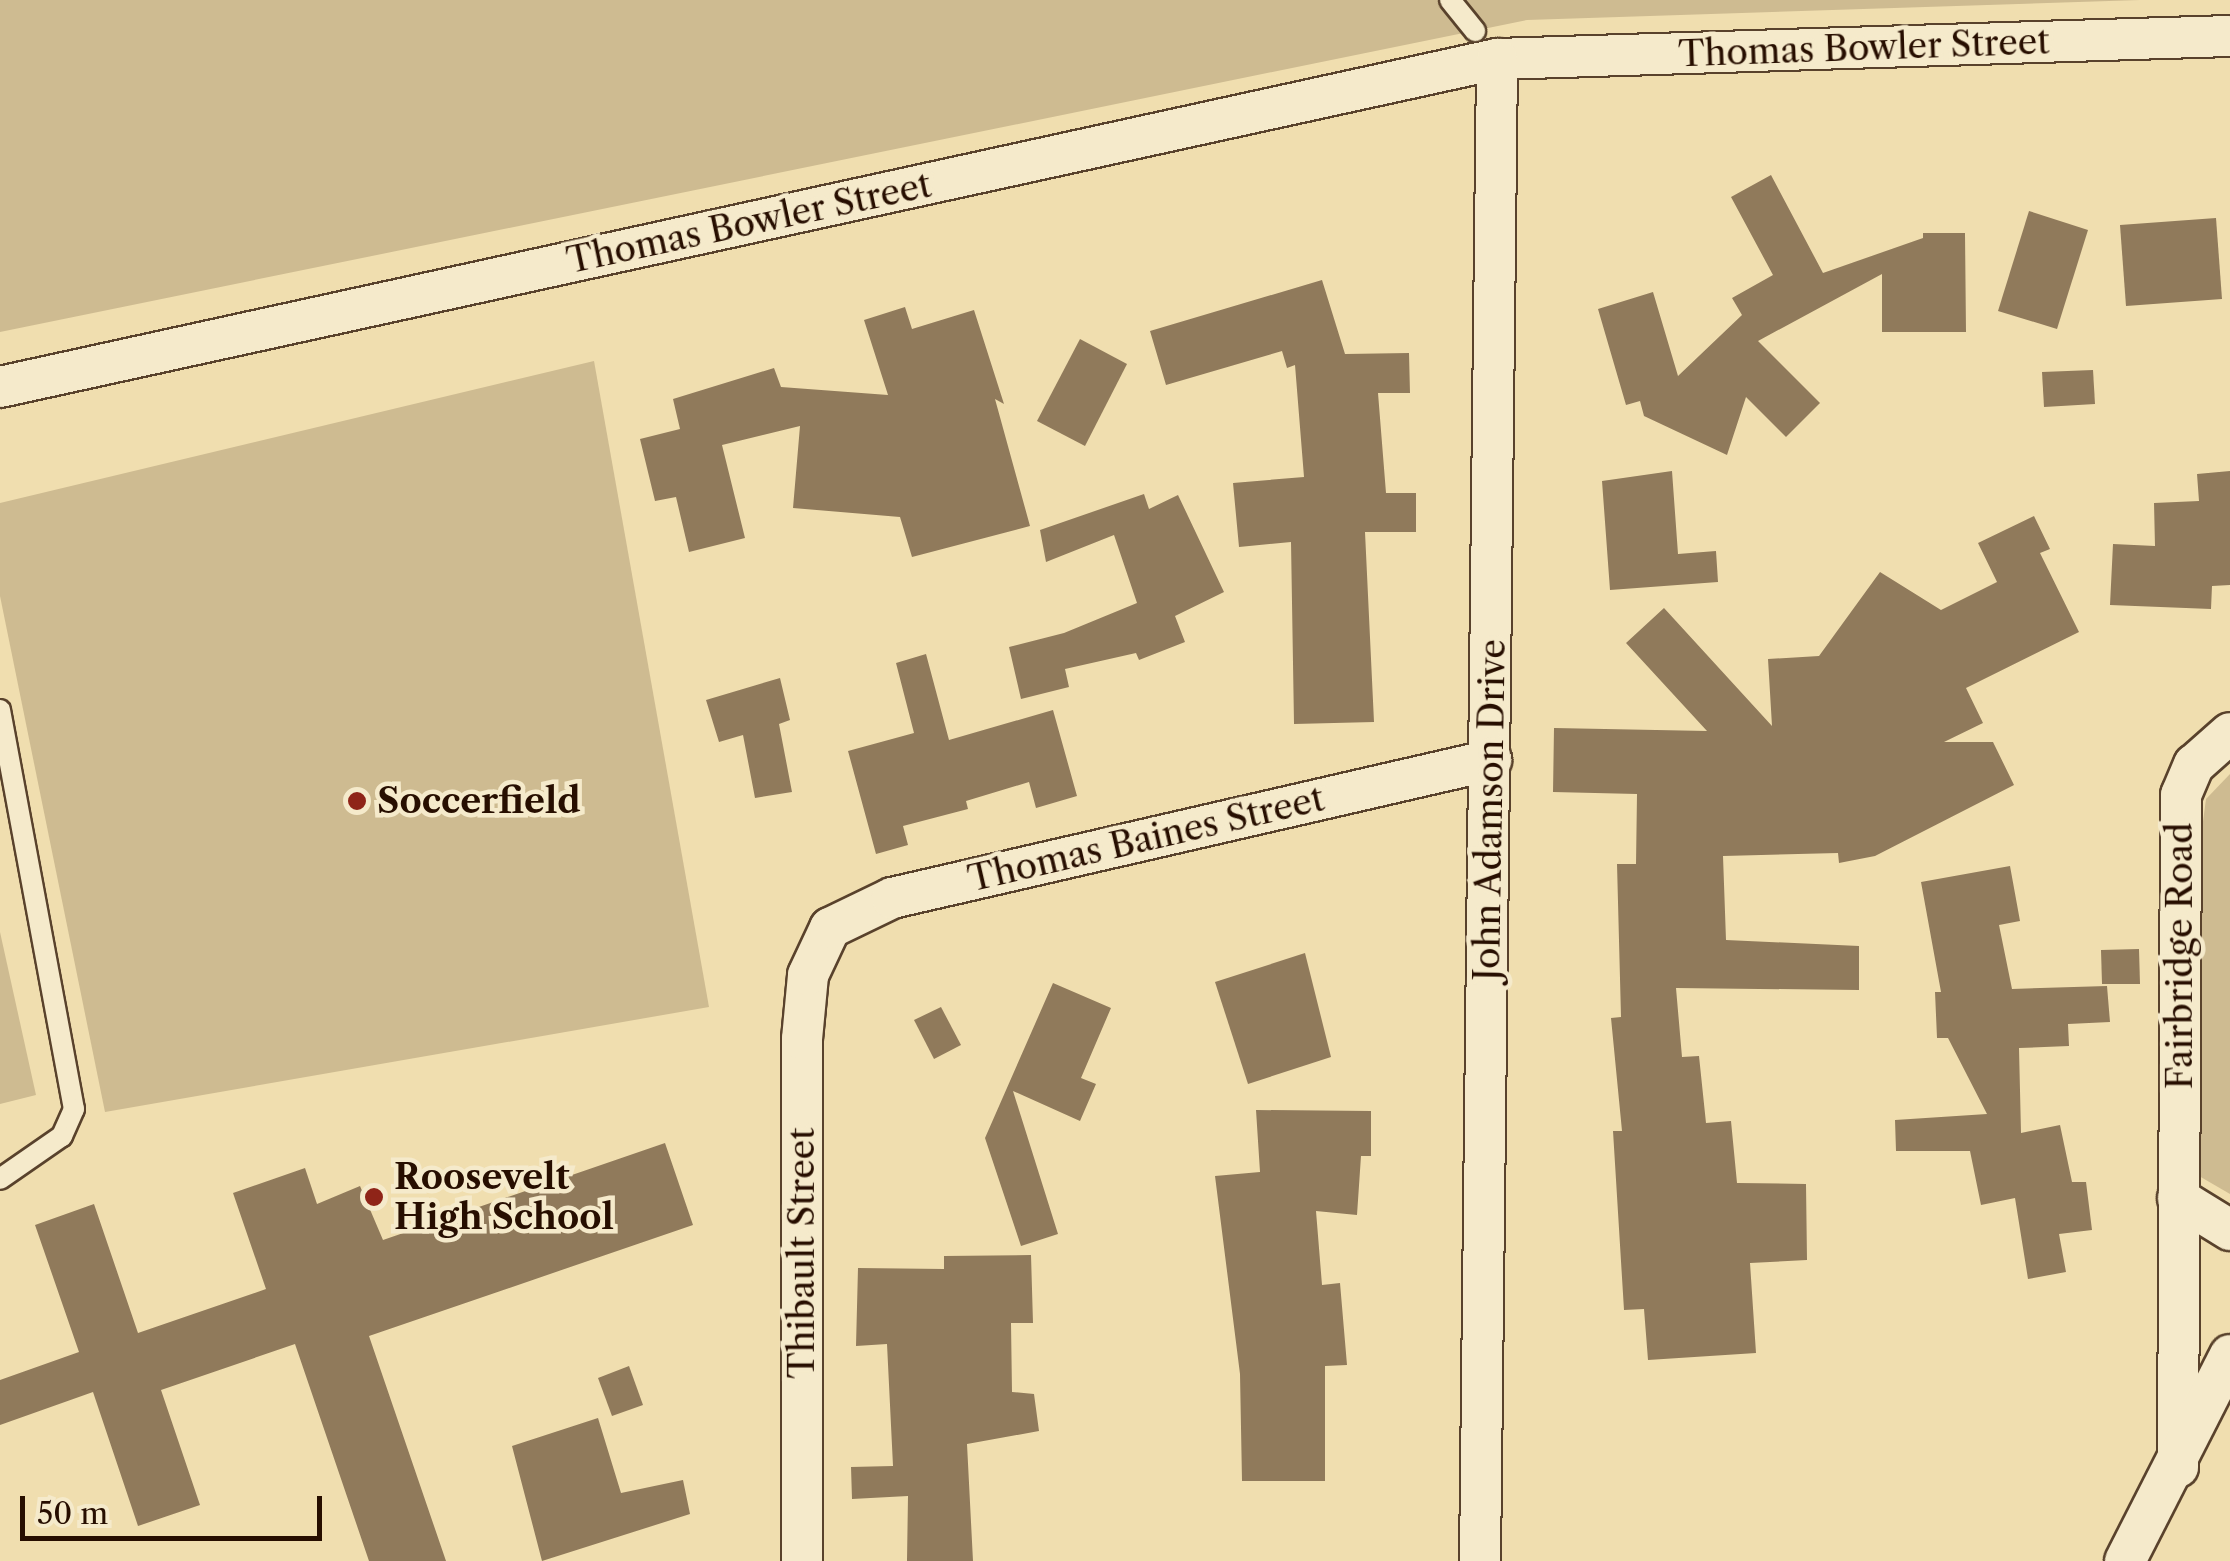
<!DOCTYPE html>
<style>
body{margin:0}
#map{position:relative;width:2230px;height:1561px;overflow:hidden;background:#f0deaf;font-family:"Libre Caslon Text",serif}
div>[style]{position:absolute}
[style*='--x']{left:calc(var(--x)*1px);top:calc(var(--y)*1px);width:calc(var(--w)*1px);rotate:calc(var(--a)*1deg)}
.green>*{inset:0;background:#cebb91}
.building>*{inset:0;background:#907a5b}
.roads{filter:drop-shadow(2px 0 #59422c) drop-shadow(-2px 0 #59422c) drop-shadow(0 2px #59422c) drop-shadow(0 -2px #59422c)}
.service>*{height:20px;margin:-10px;padding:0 10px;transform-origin:10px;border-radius:10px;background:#f5eacb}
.minor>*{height:40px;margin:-20px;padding:0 20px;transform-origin:20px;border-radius:20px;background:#f5eacb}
.dots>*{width:28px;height:28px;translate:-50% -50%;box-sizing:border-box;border:5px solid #f5eacb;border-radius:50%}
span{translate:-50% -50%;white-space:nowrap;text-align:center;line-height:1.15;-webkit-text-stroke:9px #f5eacb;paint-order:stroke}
.street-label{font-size:35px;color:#270e00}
.poi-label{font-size:35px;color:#270e00;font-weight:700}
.left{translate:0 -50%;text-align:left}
.scale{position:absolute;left:20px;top:1496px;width:302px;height:45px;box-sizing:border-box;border:5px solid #270e00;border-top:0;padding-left:12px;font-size:30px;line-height:35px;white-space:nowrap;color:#270e00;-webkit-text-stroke:8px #f5eacb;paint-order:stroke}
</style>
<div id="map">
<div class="green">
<i style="clip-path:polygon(0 0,2140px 0,1527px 20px,0 332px)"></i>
<i style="clip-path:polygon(594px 361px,709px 1007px,105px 1112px,0 596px,0 503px)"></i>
<i style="clip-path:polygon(2230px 774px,2230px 1194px,2199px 1176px,2200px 844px,2206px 799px)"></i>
<i style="clip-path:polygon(0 932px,36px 1095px,0 1104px)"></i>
</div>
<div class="building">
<i style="clip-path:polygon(1771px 175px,1823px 273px,1923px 238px,1923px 233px,1965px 233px,1966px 332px,1882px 332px,1882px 274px,1758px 341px,1820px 403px,1786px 437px,1746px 397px,1727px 455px,1644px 416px,1640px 401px,1626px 405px,1598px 309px,1653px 292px,1678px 376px,1742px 315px,1732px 298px,1773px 275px,1731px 197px)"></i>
<i style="clip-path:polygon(2029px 211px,2088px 230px,2057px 329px,1998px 311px)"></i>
<i style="clip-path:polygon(2216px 218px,2222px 299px,2126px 306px,2120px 225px)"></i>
<i style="clip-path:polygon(1322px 280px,1345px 354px,1409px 353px,1410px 393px,1378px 393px,1386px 493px,1416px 493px,1416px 532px,1365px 532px,1374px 722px,1294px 724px,1291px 542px,1239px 547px,1233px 483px,1304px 477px,1295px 365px,1287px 368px,1282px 351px,1166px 385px,1150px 331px)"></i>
<i style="clip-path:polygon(905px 307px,912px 329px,974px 310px,1004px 404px,995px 399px,1030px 526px,912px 557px,900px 517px,793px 508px,800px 426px,722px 445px,745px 538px,689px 552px,676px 497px,655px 501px,640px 439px,680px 429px,673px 399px,774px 368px,781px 387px,888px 395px,864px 320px)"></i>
<i style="clip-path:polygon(1080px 339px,1127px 364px,1085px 446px,1037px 421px)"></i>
<i style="clip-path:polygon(2093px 370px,2095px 404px,2044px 407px,2042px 372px)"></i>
<i style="clip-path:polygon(1672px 471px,1678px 554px,1716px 551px,1718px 582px,1610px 590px,1602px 481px)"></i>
<i style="clip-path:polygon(2230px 471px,2230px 585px,2212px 586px,2211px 609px,2110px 605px,2113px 544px,2155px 546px,2154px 503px,2199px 501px,2197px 474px)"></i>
<i style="clip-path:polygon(1144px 494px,1149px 509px,1178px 495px,1224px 592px,1175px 616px,1185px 642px,1139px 660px,1136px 653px,1065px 669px,1069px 687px,1021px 699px,1009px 647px,1064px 633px,1137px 603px,1114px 535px,1046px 562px,1040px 530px)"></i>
<i style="clip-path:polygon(2034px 516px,2050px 549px,2040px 553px,2079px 632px,1966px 688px,1983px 723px,1944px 742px,1993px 742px,2014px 785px,1875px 856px,1839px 863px,1838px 853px,1723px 856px,1726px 940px,1859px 946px,1859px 990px,1676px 988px,1682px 1057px,1699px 1056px,1706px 1123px,1731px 1121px,1737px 1183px,1806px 1184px,1807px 1260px,1750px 1263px,1756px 1353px,1648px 1360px,1644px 1309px,1624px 1310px,1613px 1131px,1622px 1131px,1611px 1018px,1621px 1017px,1617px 864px,1636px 864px,1637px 794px,1553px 792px,1554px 728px,1707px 731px,1626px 643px,1664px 608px,1772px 726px,1768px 659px,1819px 656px,1880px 572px,1941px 610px,1997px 582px,1978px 543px)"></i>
<i style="clip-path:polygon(926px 654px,949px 740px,1053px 710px,1077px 796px,1036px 808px,1029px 782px,966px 801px,968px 809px,903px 826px,908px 845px,876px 854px,848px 751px,914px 733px,896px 663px)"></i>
<i style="clip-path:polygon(780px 678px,790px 720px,779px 724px,792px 792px,755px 798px,743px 735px,719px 742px,706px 700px)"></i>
<i style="clip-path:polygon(2010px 866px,2020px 921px,1999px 925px,2012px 989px,2107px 986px,2110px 1022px,2068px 1024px,2069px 1046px,2019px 1048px,2021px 1133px,2060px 1125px,2072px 1182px,2086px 1182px,2092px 1230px,2059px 1234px,2066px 1272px,2028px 1279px,2015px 1198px,1981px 1205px,1970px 1151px,1896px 1151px,1895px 1120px,1987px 1114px,1948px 1038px,1937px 1038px,1935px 992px,1941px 992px,1921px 882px)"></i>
<i style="clip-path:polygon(2139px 949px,2140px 984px,2102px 984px,2101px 950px)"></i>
<i style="clip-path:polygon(1305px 953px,1331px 1057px,1248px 1084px,1215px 982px)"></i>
<i style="clip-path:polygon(1053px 983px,1111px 1008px,1081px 1078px,1096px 1084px,1080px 1121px,1013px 1091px,1058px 1234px,1021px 1246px,985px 1138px)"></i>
<i style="clip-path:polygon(941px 1007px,961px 1045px,934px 1059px,914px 1020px)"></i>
<i style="clip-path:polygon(1256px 1110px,1371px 1111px,1371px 1156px,1361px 1156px,1357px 1215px,1316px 1211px,1322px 1285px,1340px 1283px,1347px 1365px,1325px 1366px,1325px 1481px,1242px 1481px,1240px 1374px,1215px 1176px,1260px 1172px)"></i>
<i style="clip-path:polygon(665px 1143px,693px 1225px,369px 1336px,446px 1561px,369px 1561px,295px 1344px,161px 1390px,200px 1505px,138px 1526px,93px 1392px,0 1425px,0 1380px,79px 1352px,35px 1225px,94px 1204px,138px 1333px,266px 1289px,233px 1193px,305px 1168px,317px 1204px,360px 1186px,383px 1240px)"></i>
<i style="clip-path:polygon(1031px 1255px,1033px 1323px,1011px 1323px,1012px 1392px,1034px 1394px,1039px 1431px,967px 1444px,973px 1561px,907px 1561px,908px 1496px,852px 1499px,851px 1467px,893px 1466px,887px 1344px,856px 1346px,858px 1268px,944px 1269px,944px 1256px)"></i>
<i style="clip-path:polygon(629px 1366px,643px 1405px,612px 1416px,598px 1378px)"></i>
<i style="clip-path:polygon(598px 1418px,621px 1493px,683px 1480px,690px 1514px,542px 1561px,512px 1446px)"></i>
</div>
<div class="roads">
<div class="service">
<i style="--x:1450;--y:0;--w:40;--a:51"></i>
<i style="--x:0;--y:710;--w:406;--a:79.5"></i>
<i style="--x:74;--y:1109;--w:30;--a:114"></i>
<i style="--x:62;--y:1136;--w:75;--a:145.3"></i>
</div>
<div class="minor">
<i style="--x:0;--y:387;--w:1533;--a:-12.36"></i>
<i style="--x:1497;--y:59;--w:733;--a:-1.8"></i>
<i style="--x:2178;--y:1198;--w:61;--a:31.6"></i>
<i style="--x:2178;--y:1467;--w:672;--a:-89.74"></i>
<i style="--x:2181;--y:795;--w:33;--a:-67"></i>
<i style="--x:2194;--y:765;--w:48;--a:-41.6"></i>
<i style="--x:802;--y:1561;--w:522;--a:-90"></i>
<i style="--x:802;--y:1039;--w:64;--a:-84.6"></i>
<i style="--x:808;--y:975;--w:52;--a:-64.9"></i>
<i style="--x:830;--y:928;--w:69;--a:-25.8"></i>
<i style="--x:892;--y:898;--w:615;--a:-12.97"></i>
<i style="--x:1480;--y:1561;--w:1502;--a:-89.35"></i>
<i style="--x:2125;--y:1561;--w:231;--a:-63"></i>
</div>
</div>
<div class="dots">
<i style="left:357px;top:801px;background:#8f2418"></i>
<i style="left:374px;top:1197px;background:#8f2418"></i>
</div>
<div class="street-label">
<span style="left:1864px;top:48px;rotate:-2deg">Thomas Bowler Street</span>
<span style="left:749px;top:223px;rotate:-12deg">Thomas Bowler Street</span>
<span style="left:1490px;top:810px;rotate:-89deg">John Adamson Drive</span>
<span style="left:1146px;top:839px;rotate:-13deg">Thomas Baines Street</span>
<span style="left:2180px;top:956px;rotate:-90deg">Fairbridge Road</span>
<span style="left:802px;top:1253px;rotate:-90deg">Thibault Street</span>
</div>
<div class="poi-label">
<span class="left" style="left:377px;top:801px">Soccerfield</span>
<span class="left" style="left:394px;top:1197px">Roosevelt<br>High School</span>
</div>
<div class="scale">50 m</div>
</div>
